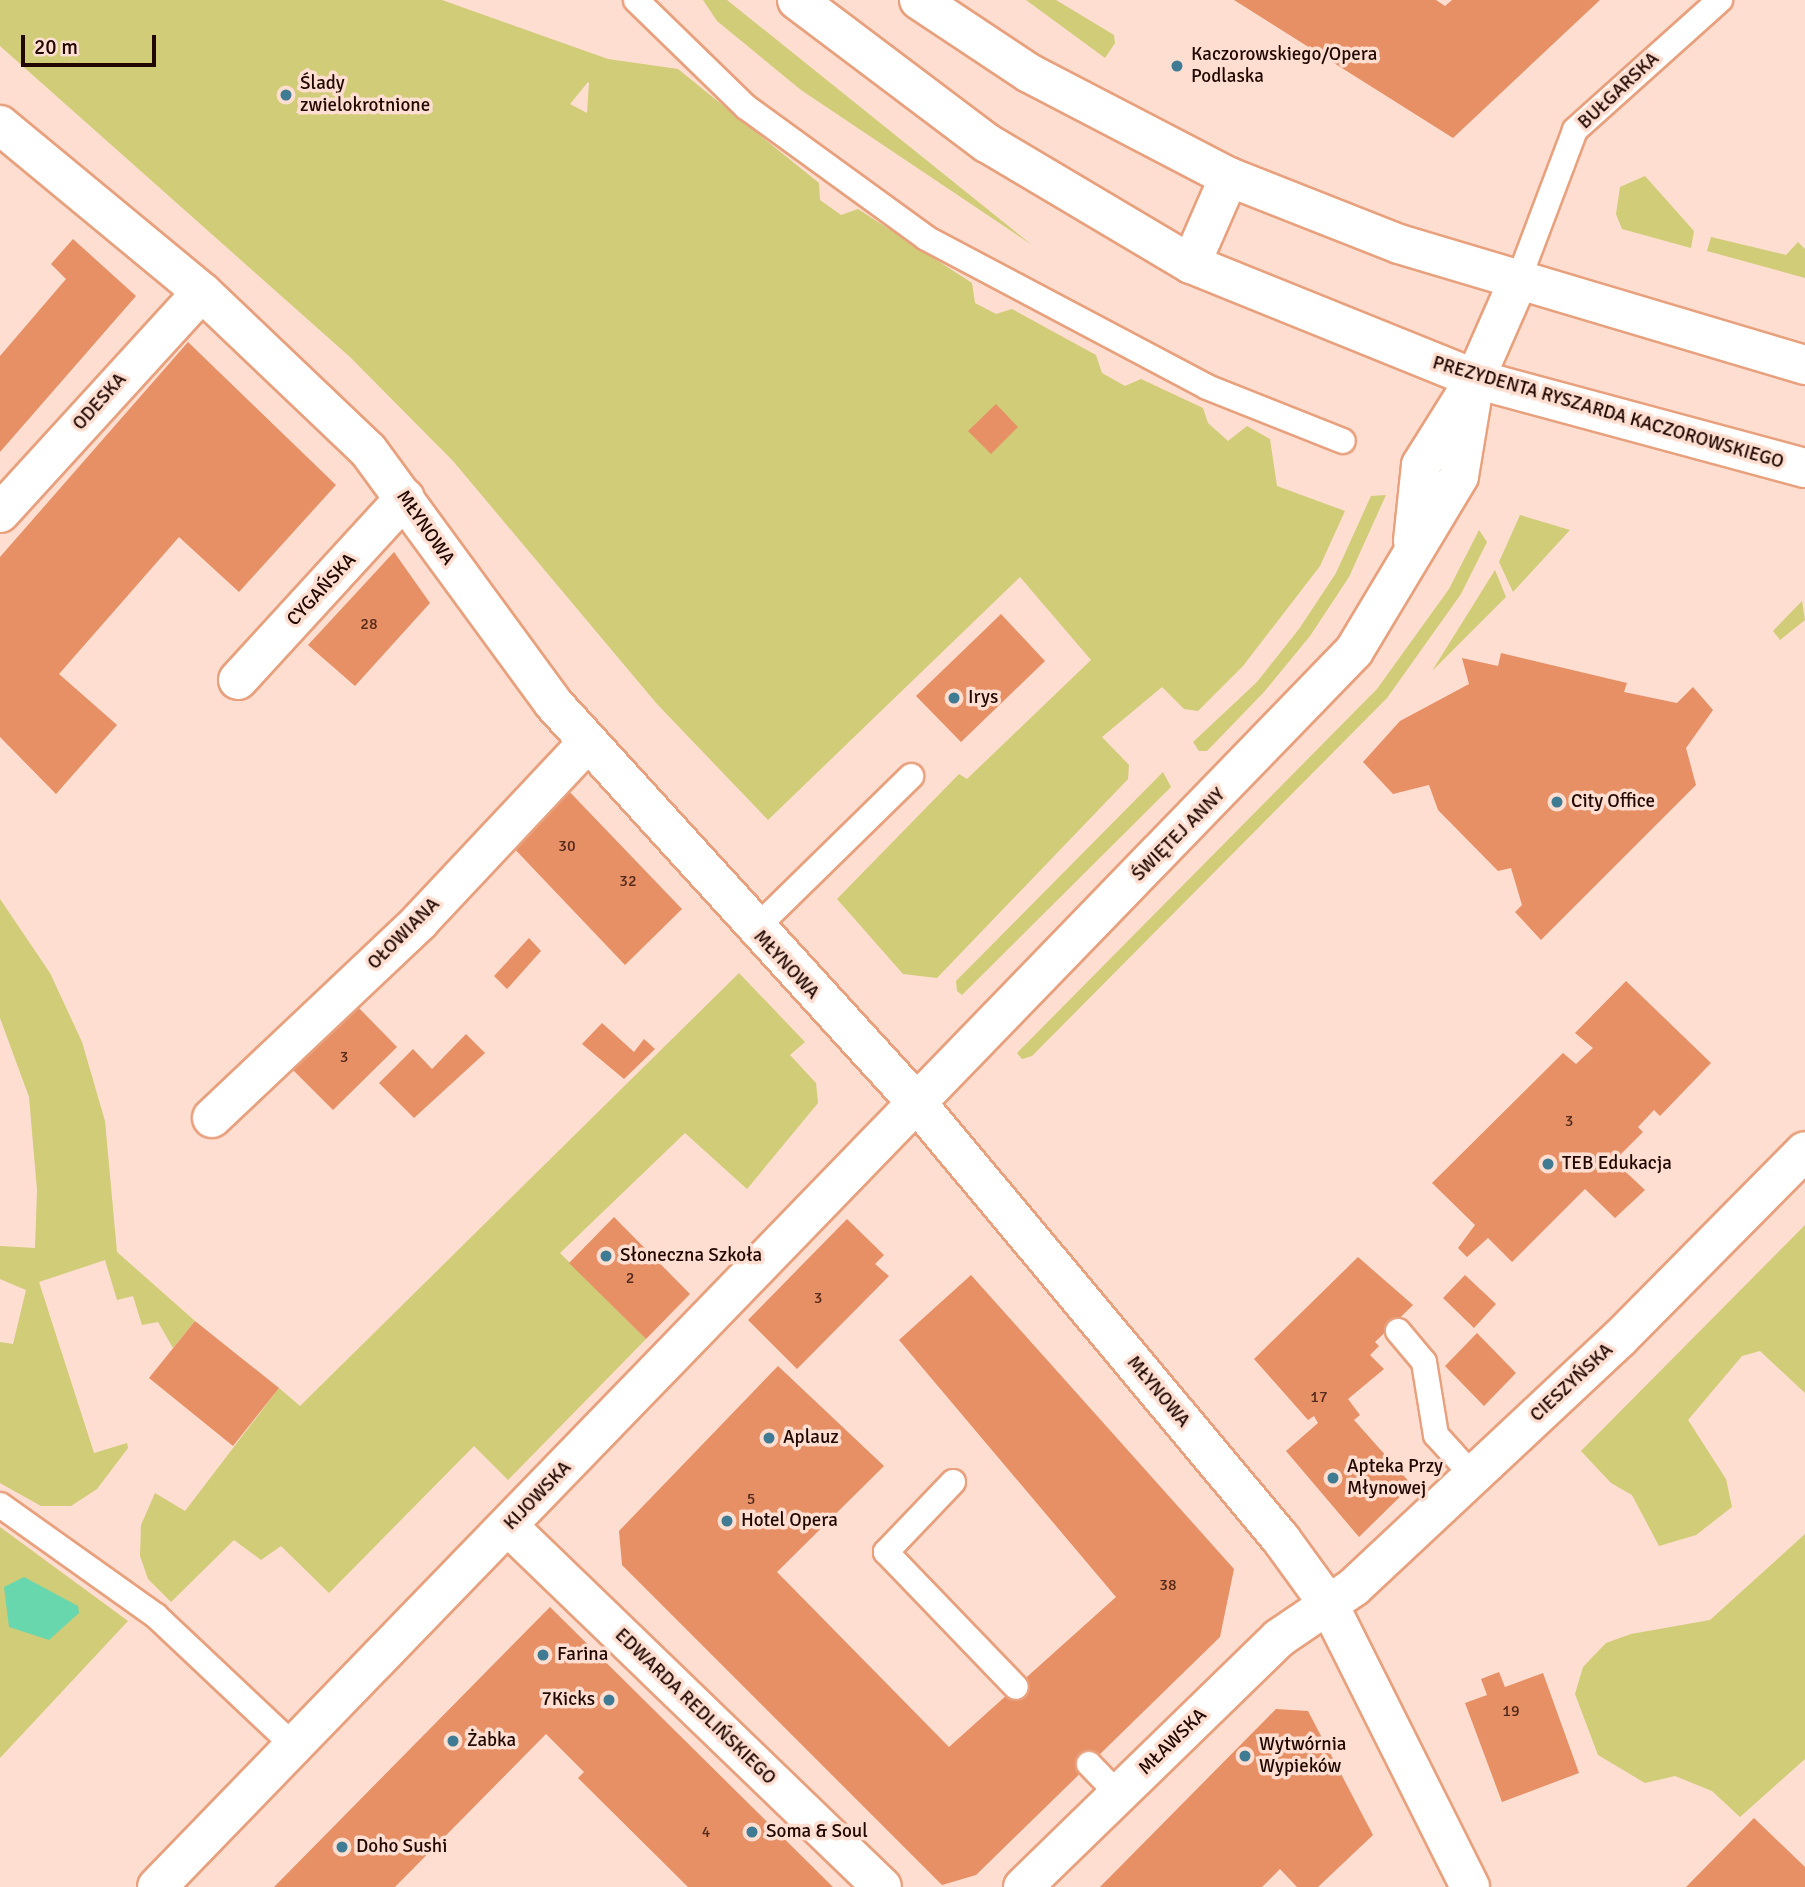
<!DOCTYPE html>
<meta charset="utf-8">
<style>
body{margin:0}
#map{position:relative;width:1805px;height:1887px;overflow:hidden;background:#fdded0;font-family:Signika,sans-serif}
div>[style]{position:absolute}
[style*='--x']{left:calc(var(--x)*1px);top:calc(var(--y)*1px);width:calc(var(--w)*1px);rotate:calc(var(--a)*1deg)}
.green>*{inset:0;background:#d0cc77}
.water>*{inset:0;background:#68d7ad}
.building>*{inset:0;background:#e79066}
.roads{filter:drop-shadow(2px 0 #e8a07d) drop-shadow(-2px 0 #e8a07d) drop-shadow(0 2px #e8a07d) drop-shadow(0 -2px #e8a07d)}
.lane>*{height:24px;margin:-12px;padding:0 12px;transform-origin:12px;border-radius:12px;background:#fff}
.street>*{height:38px;margin:-19px;padding:0 19px;transform-origin:19px;border-radius:19px;background:#fff}
.secondary>*{height:38px;margin:-19px;padding:0 19px;transform-origin:19px;border-radius:19px;background:#fff}
.dots>*{width:19px;height:19px;translate:-50% -50%;box-sizing:border-box;border:4px solid #fdded0;border-radius:50%}
span{translate:-50% -50%;white-space:nowrap;text-align:center;line-height:1.15;-webkit-text-stroke:7px #fdded0;paint-order:stroke}
.number-label{font-size:16px;color:#52291a}
.number-label span{-webkit-text-stroke-width:0}
.poi-label{font-size:19px;color:#200700}
.left{translate:0 -50%;text-align:left}
.right{translate:-100% -50%;text-align:right}
.street-label{font-size:19px;color:#200700}
.scale{position:absolute;left:21px;top:35px;width:135px;height:32px;box-sizing:border-box;border:4px solid #200700;border-top:0;padding-left:9px;font-size:21px;line-height:24px;white-space:nowrap;color:#200700;-webkit-text-stroke:5px #fdded0;paint-order:stroke}
</style>
<div id="map">
<div class="green">
<i style="clip-path:polygon(evenodd,0 0,442px 0,608px 59px,678px 69px,819px 183px,820px 200px,841px 215px,858px 209px,972px 283px,975px 303px,996px 314px,1012px 309px,1096px 355px,1102px 373px,1125px 386px,1141px 379px,1203px 408px,1208px 423px,1228px 441px,1247px 426px,1270px 439px,1277px 486px,1345px 511px,1320px 566px,1243px 666px,1198px 711px,1184px 709px,1162px 687px,1102px 737px,1129px 765px,1128px 779px,937px 978px,903px 974px,837px 899px,959px 774px,967px 779px,1091px 660px,1020px 577px,768px 820px,657px 704px,453px 461px,350px 357px,0 46px,0 0,588px 82px,589px 83px,587px 113px,570px 104px,588px 82px)"></i>
<i style="clip-path:polygon(703px 0,727px 0,1032px 245px,801px 90px,717px 21px)"></i>
<i style="clip-path:polygon(1026px 0,1056px 0,1114px 35px,1115px 43px,1105px 58px)"></i>
<i style="clip-path:polygon(1645px 176px,1694px 231px,1691px 248px,1622px 229px,1616px 214px,1620px 187px)"></i>
<i style="clip-path:polygon(1711px 237px,1786px 255px,1798px 242px,1805px 249px,1805px 278px,1707px 251px)"></i>
<i style="clip-path:polygon(1386px 495px,1349px 577px,1310px 636px,1264px 692px,1207px 751px,1199px 751px,1193px 742px,1257px 682px,1299px 629px,1336px 573px,1371px 496px)"></i>
<i style="clip-path:polygon(1520px 515px,1570px 530px,1513px 592px,1499px 562px)"></i>
<i style="clip-path:polygon(1479px 530px,1487px 542px,1461px 594px,1387px 698px,1032px 1056px,1022px 1059px,1017px 1053px,1377px 689px,1449px 589px)"></i>
<i style="clip-path:polygon(1495px 570px,1506px 597px,1432px 671px)"></i>
<i style="clip-path:polygon(1802px 601px,1805px 620px,1780px 640px,1773px 631px)"></i>
<i style="clip-path:polygon(1163px 772px,1171px 787px,962px 995px,957px 991px,956px 981px)"></i>
<i style="clip-path:polygon(0 899px,50px 973px,82px 1042px,105px 1121px,117px 1252px,195px 1321px,173px 1348px,158px 1322px,142px 1325px,133px 1296px,117px 1300px,105px 1260px,39px 1282px,94px 1453px,127px 1443px,128px 1448px,97px 1489px,71px 1506px,41px 1506px,0 1483px,0 1342px,13px 1344px,26px 1290px,0 1279px,0 1246px,35px 1248px,37px 1190px,29px 1097px,0 1018px)"></i>
<i style="clip-path:polygon(739px 973px,805px 1042px,790px 1055px,816px 1083px,818px 1103px,747px 1189px,685px 1133px,560px 1253px,646px 1339px,508px 1480px,474px 1446px,329px 1593px,281px 1546px,261px 1560px,234px 1540px,171px 1602px,148px 1579px,140px 1556px,141px 1525px,155px 1493px,185px 1511px,279px 1388px,300px 1406px)"></i>
<i style="clip-path:polygon(1805px 1225px,1805px 1393px,1760px 1351px,1742px 1356px,1688px 1420px,1726px 1479px,1732px 1507px,1696px 1535px,1659px 1546px,1632px 1495px,1611px 1483px,1581px 1451px)"></i>
<i style="clip-path:polygon(0 1527px,128px 1621px,0 1758px)"></i>
<i style="clip-path:polygon(1805px 1534px,1805px 1759px,1740px 1817px,1712px 1791px,1675px 1776px,1645px 1783px,1598px 1755px,1575px 1694px,1583px 1667px,1606px 1643px,1631px 1634px,1710px 1620px)"></i>
</div>
<div class="water">
<i style="clip-path:polygon(24px 1577px,78px 1606px,79px 1613px,49px 1640px,9px 1627px,4px 1587px)"></i>
</div>
<div class="building">
<i style="clip-path:polygon(1234px 0,1436px 0,1445px 6px,1452px 0,1600px 0,1453px 138px)"></i>
<i style="clip-path:polygon(73px 239px,136px 296px,0 452px,0 356px,66px 279px,51px 264px)"></i>
<i style="clip-path:polygon(188px 342px,336px 485px,239px 592px,179px 537px,59px 674px,117px 725px,56px 794px,0 737px,0 557px)"></i>
<i style="clip-path:polygon(996px 404px,1018px 427px,991px 454px,968px 431px)"></i>
<i style="clip-path:polygon(394px 552px,430px 603px,355px 686px,308px 645px)"></i>
<i style="clip-path:polygon(1001px 614px,1045px 661px,961px 742px,916px 696px)"></i>
<i style="clip-path:polygon(1501px 653px,1627px 683px,1624px 692px,1677px 703px,1693px 687px,1713px 710px,1686px 748px,1696px 785px,1541px 940px,1515px 912px,1522px 905px,1511px 868px,1498px 871px,1438px 810px,1429px 785px,1393px 794px,1363px 762px,1400px 721px,1469px 684px,1462px 658px,1498px 666px)"></i>
<i style="clip-path:polygon(563px 785px,682px 909px,625px 965px,506px 840px)"></i>
<i style="clip-path:polygon(529px 938px,541px 951px,507px 989px,494px 976px)"></i>
<i style="clip-path:polygon(1626px 981px,1711px 1063px,1660px 1116px,1654px 1110px,1638px 1127px,1643px 1132px,1614px 1161px,1645px 1190px,1615px 1218px,1585px 1189px,1512px 1262px,1488px 1238px,1467px 1257px,1458px 1248px,1475px 1225px,1432px 1183px,1563px 1053px,1576px 1064px,1593px 1048px,1575px 1033px)"></i>
<i style="clip-path:polygon(355px 1004px,397px 1047px,333px 1110px,291px 1068px)"></i>
<i style="clip-path:polygon(602px 1023px,634px 1052px,644px 1039px,655px 1049px,624px 1079px,582px 1044px)"></i>
<i style="clip-path:polygon(466px 1034px,485px 1053px,414px 1118px,379px 1083px,413px 1049px,432px 1069px)"></i>
<i style="clip-path:polygon(614px 1217px,690px 1294px,646px 1339px,569px 1263px)"></i>
<i style="clip-path:polygon(847px 1219px,884px 1255px,875px 1264px,889px 1276px,797px 1369px,748px 1320px)"></i>
<i style="clip-path:polygon(1358px 1257px,1413px 1305px,1375px 1342px,1379px 1346px,1370px 1355px,1384px 1369px,1348px 1399px,1360px 1415px,1354px 1420px,1412px 1485px,1359px 1537px,1286px 1451px,1318px 1423px,1314px 1416px,1308px 1420px,1254px 1359px)"></i>
<i style="clip-path:polygon(971px 1275px,1234px 1569px,1220px 1637px,976px 1875px,942px 1885px,622px 1565px,619px 1531px,778px 1366px,884px 1466px,777px 1572px,949px 1747px,1116px 1597px,899px 1340px)"></i>
<i style="clip-path:polygon(1465px 1275px,1496px 1304px,1474px 1328px,1443px 1298px)"></i>
<i style="clip-path:polygon(195px 1321px,279px 1388px,233px 1446px,149px 1378px)"></i>
<i style="clip-path:polygon(1477px 1333px,1516px 1373px,1484px 1406px,1445px 1366px)"></i>
<i style="clip-path:polygon(550px 1607px,649px 1705px,833px 1887px,688px 1887px,578px 1778px,584px 1772px,546px 1734px,395px 1887px,274px 1887px)"></i>
<i style="clip-path:polygon(1499px 1672px,1505px 1687px,1543px 1673px,1579px 1773px,1502px 1802px,1465px 1703px,1487px 1695px,1481px 1679px)"></i>
<i style="clip-path:polygon(1276px 1709px,1308px 1711px,1373px 1835px,1318px 1887px,1297px 1887px,1280px 1869px,1262px 1887px,1100px 1887px)"></i>
<i style="clip-path:polygon(1754px 1818px,1805px 1867px,1805px 1887px,1686px 1887px)"></i>
</div>
<div class="roads">
<div class="lane">
<i style="--x:636;--y:0;--w:153;--a:44.2"></i>
<i style="--x:746;--y:107;--w:223;--a:36"></i>
<i style="--x:926;--y:238;--w:318;--a:27.9"></i>
<i style="--x:1207;--y:387;--w:146;--a:21.7"></i>
<i style="--x:1518;--y:281;--w:161;--a:-69.3"></i>
<i style="--x:1575;--y:130;--w:195;--a:-41.9"></i>
<i style="--x:754;--y:930;--w:220;--a:-44.4"></i>
<i style="--x:1398;--y:1331;--w:40;--a:50"></i>
<i style="--x:1424;--y:1362;--w:74;--a:80.7"></i>
<i style="--x:1436;--y:1435;--w:55;--a:47.9"></i>
<i style="--x:953;--y:1482;--w:97;--a:133.7"></i>
<i style="--x:886;--y:1552;--w:187;--a:46.1"></i>
<i style="--x:0;--y:1505;--w:191;--a:35.4"></i>
<i style="--x:156;--y:1616;--w:191;--a:43.3"></i>
<i style="--x:1089;--y:1764;--w:42;--a:46"></i>
</div>
<div class="street">
<i style="--x:0;--y:125;--w:262;--a:39.6"></i>
<i style="--x:202;--y:292;--w:229;--a:43.6"></i>
<i style="--x:368;--y:450;--w:313;--a:53.8"></i>
<i style="--x:553;--y:703;--w:538;--a:47.71"></i>
<i style="--x:915;--y:1101;--w:571;--a:50.12"></i>
<i style="--x:1281;--y:1539;--w:82;--a:54"></i>
<i style="--x:1329;--y:1605;--w:315;--a:63.4"></i>
<i style="--x:0;--y:513;--w:299;--a:-47.6"></i>
<i style="--x:1413;--y:541;--w:76;--a:-84"></i>
<i style="--x:1421;--y:465;--w:102;--a:-57.9"></i>
<i style="--x:1475;--y:379;--w:107;--a:-66.3"></i>
<i style="--x:238;--y:680;--w:247;--a:-47.5"></i>
<i style="--x:212;--y:1118;--w:286;--a:-43.4"></i>
<i style="--x:420;--y:921;--w:244;--a:-46.8"></i>
<i style="--x:509;--y:1527;--w:518;--a:43.98"></i>
<i style="--x:157;--y:1887;--w:1721;--a:-45.92"></i>
<i style="--x:1354;--y:651;--w:204;--a:-59"></i>
<i style="--x:1459;--y:476;--w:98;--a:-80.6"></i>
<i style="--x:1023;--y:1887;--w:357;--a:-44.2"></i>
<i style="--x:1279;--y:1638;--w:91;--a:-34.2"></i>
<i style="--x:1354;--y:1587;--w:363;--a:-43.1"></i>
<i style="--x:1619;--y:1339;--w:264;--a:-45.3"></i>
</div>
<div class="secondary">
<i style="--x:797;--y:0;--w:238;--a:37"></i>
<i style="--x:987;--y:143;--w:237;--a:30.7"></i>
<i style="--x:1191;--y:264;--w:306;--a:22"></i>
<i style="--x:1475;--y:379;--w:342;--a:15.1"></i>
<i style="--x:919;--y:0;--w:132;--a:33.6"></i>
<i style="--x:1029;--y:73;--w:225;--a:27.5"></i>
<i style="--x:1229;--y:177;--w:183;--a:21.5"></i>
<i style="--x:1399;--y:244;--w:424;--a:16.6"></i>
<i style="--x:1191;--y:264;--w:95;--a:-66.4"></i>
</div>
</div>
<div class="dots">
<i style="left:1177px;top:66px;background:#3f7b93"></i>
<i style="left:286px;top:95px;background:#3f7b93"></i>
<i style="left:954px;top:698px;background:#3f7b93"></i>
<i style="left:1557px;top:802px;background:#3f7b93"></i>
<i style="left:1548px;top:1164px;background:#3f7b93"></i>
<i style="left:606px;top:1256px;background:#3f7b93"></i>
<i style="left:769px;top:1438px;background:#3f7b93"></i>
<i style="left:1333px;top:1478px;background:#3f7b93"></i>
<i style="left:727px;top:1521px;background:#3f7b93"></i>
<i style="left:543px;top:1655px;background:#3f7b93"></i>
<i style="left:609px;top:1700px;background:#3f7b93"></i>
<i style="left:453px;top:1741px;background:#3f7b93"></i>
<i style="left:1245px;top:1756px;background:#3f7b93"></i>
<i style="left:752px;top:1832px;background:#3f7b93"></i>
<i style="left:342px;top:1847px;background:#3f7b93"></i>
</div>
<div class="number-label">
<span style="left:369px;top:624px">28</span>
<span style="left:567px;top:846px">30</span>
<span style="left:628px;top:881px">32</span>
<span style="left:344px;top:1057px">3</span>
<span style="left:1569px;top:1121px">3</span>
<span style="left:630px;top:1278px">2</span>
<span style="left:818px;top:1298px">3</span>
<span style="left:1319px;top:1397px">17</span>
<span style="left:751px;top:1499px">5</span>
<span style="left:1168px;top:1585px">38</span>
<span style="left:1511px;top:1711px">19</span>
<span style="left:706px;top:1832px">4</span>
</div>
<div class="poi-label">
<span class="left" style="left:1191px;top:66px">Kaczorowskiego/Opera<br>Podlaska</span>
<span class="left" style="left:300px;top:95px">Ślady<br>zwielokrotnione</span>
<span class="left" style="left:968px;top:698px">Irys</span>
<span class="left" style="left:1571px;top:802px">City Office</span>
<span class="left" style="left:1562px;top:1164px">TEB Edukacja</span>
<span class="left" style="left:620px;top:1256px">Słoneczna Szkoła</span>
<span class="left" style="left:783px;top:1438px">Aplauz</span>
<span class="left" style="left:1347px;top:1478px">Apteka Przy<br>Młynowej</span>
<span class="left" style="left:741px;top:1521px">Hotel Opera</span>
<span class="left" style="left:557px;top:1655px">Farina</span>
<span class="right" style="left:595px;top:1700px">7Kicks</span>
<span class="left" style="left:467px;top:1741px">Żabka</span>
<span class="left" style="left:1259px;top:1756px">Wytwórnia<br>Wypieków</span>
<span class="left" style="left:766px;top:1832px">Soma &amp; Soul</span>
<span class="left" style="left:356px;top:1847px">Doho Sushi</span>
</div>
<div class="street-label">
<span style="left:1619px;top:91px;rotate:-43deg">BUŁGARSKA</span>
<span style="left:100px;top:402px;rotate:-48deg">ODESKA</span>
<span style="left:1608px;top:413px;rotate:16deg">PREZYDENTA RYSZARDA KACZOROWSKIEGO</span>
<span style="left:425px;top:528px;rotate:55deg">MŁYNOWA</span>
<span style="left:322px;top:590px;rotate:-47deg">CYGAŃSKA</span>
<span style="left:1179px;top:835px;rotate:-45deg">ŚWIĘTEJ ANNY</span>
<span style="left:404px;top:934px;rotate:-45deg">OŁOWIANA</span>
<span style="left:786px;top:965px;rotate:47deg">MŁYNOWA</span>
<span style="left:1572px;top:1383px;rotate:-43deg">CIESZYŃSKA</span>
<span style="left:1158px;top:1392px;rotate:50deg">MŁYNOWA</span>
<span style="left:538px;top:1496px;rotate:-46deg">KIJOWSKA</span>
<span style="left:695px;top:1707px;rotate:44deg">EDWARDA REDLIŃSKIEGO</span>
<span style="left:1173px;top:1742px;rotate:-44deg">MŁAWSKA</span>
</div>
<div class="scale">20 m</div>
</div>
